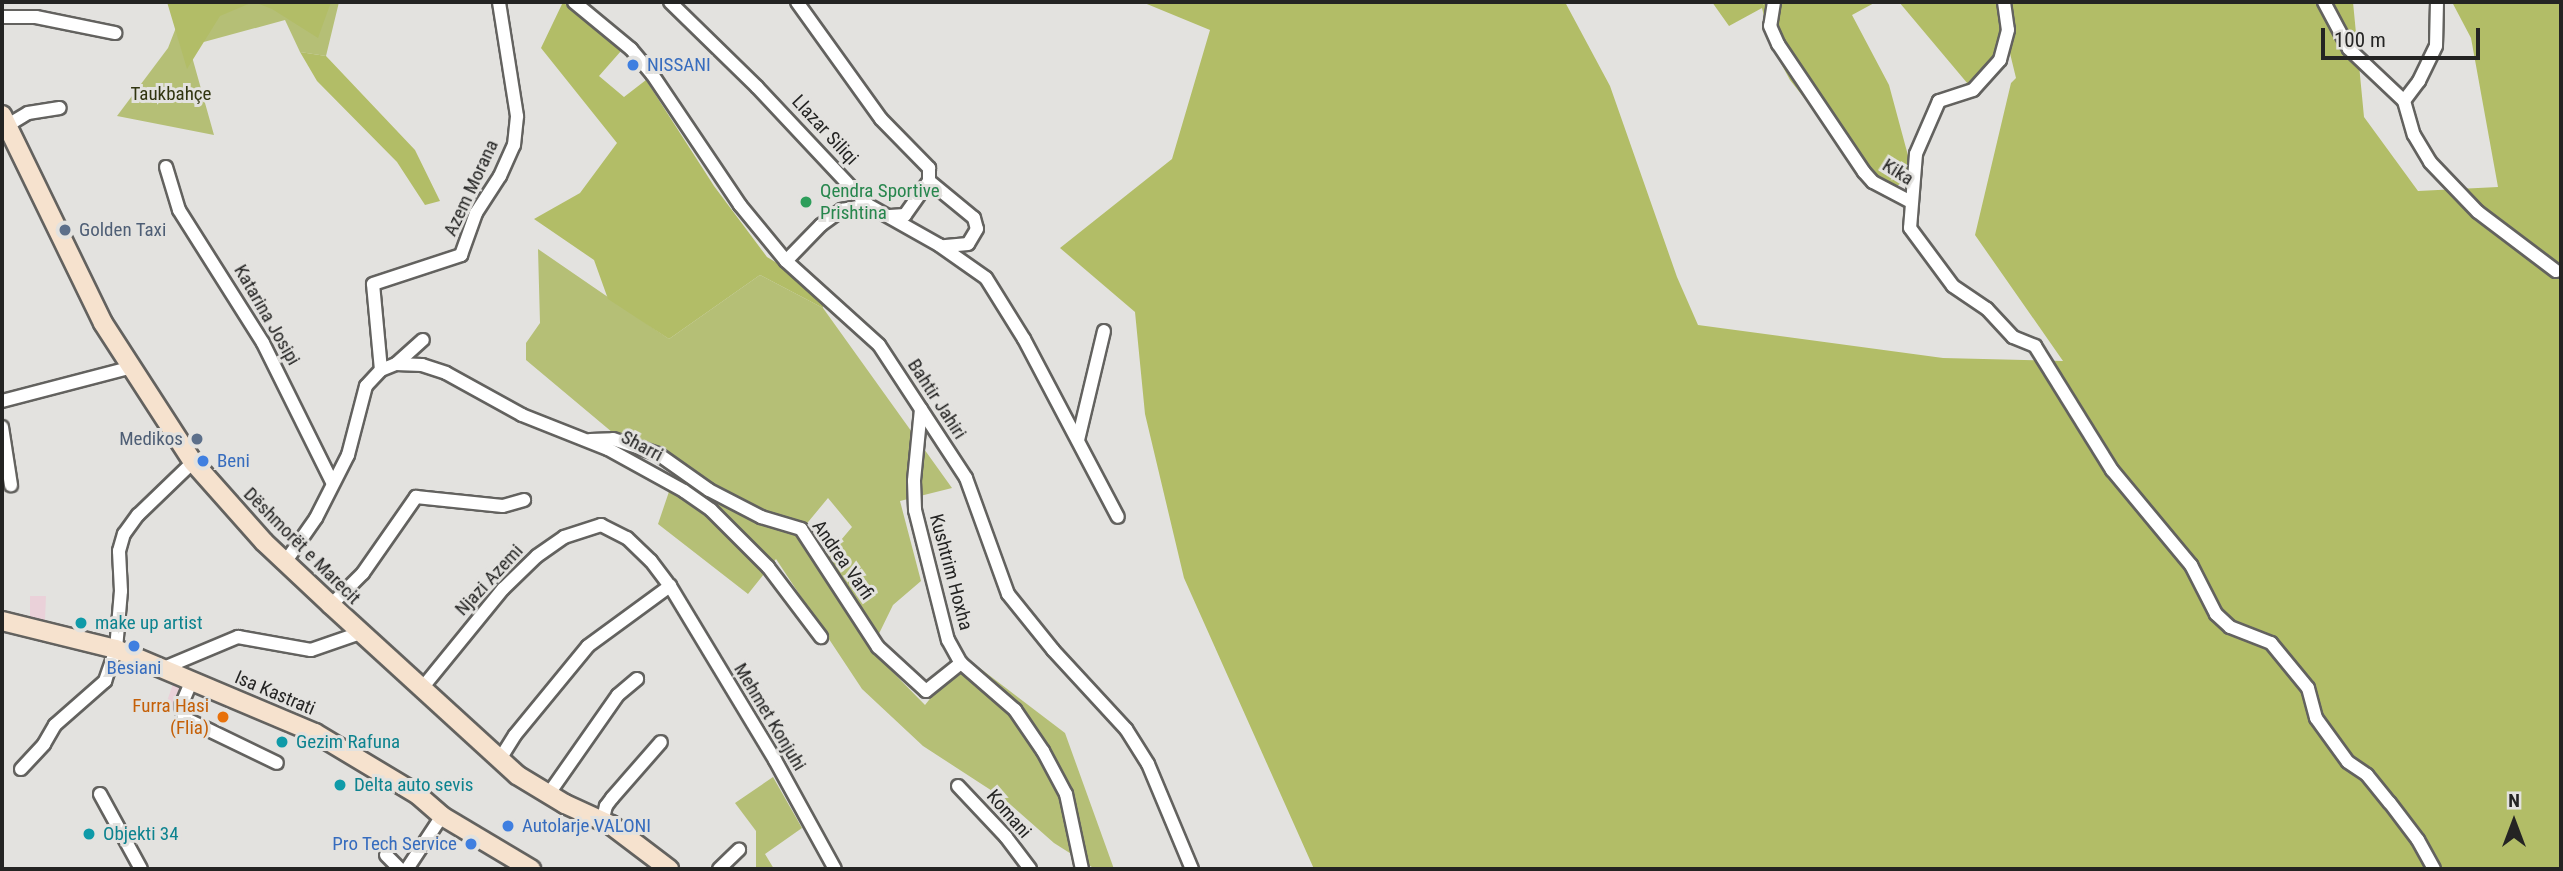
<!DOCTYPE html>
<meta charset="utf-8">
<style>
body{margin:0}
#map{position:relative;width:2563px;height:871px;overflow:hidden;background:#e3e2df;font-family:"Roboto Condensed",sans-serif}
div>[style]{position:absolute}
[style*='--x']{left:calc(var(--x)*1px);top:calc(var(--y)*1px);width:calc(var(--w)*1px);rotate:calc(var(--a)*1deg)}
.commercial>*{inset:0;background:#ead1d9}
.green>*{inset:0;background:#b5bf76}
.forest>*{inset:0;background:#b2bd67}
.roads{filter:drop-shadow(2px 0 #63625f) drop-shadow(-2px 0 #63625f) drop-shadow(0 2px #63625f) drop-shadow(0 -2px #63625f)}
.street>*{height:12px;margin:-6px;padding:0 6px;transform-origin:6px;border-radius:6px;background:#fff}
.secondary>*{height:18px;margin:-9px;padding:0 9px;transform-origin:9px;border-radius:9px;background:#f6e2ce}
.dots>*{width:19px;height:19px;translate:-50% -50%;box-sizing:border-box;border:4px solid #e3e2df;border-radius:50%}
span{translate:-50% -50%;white-space:nowrap;text-align:center;line-height:1.15;-webkit-text-stroke:6px #e3e2df;paint-order:stroke}
.shop-label{font-size:19px;color:#366cbe}
.left{translate:0 -50%;text-align:left}
.right{translate:-100% -50%;text-align:right}
.park-label{font-size:19px;color:#313510}
.street-label{font-size:19px;color:#242423}
.leisure-label{font-size:19px;color:#27864d}
.service-label{font-size:19px;color:#4e5e75}
.culture-label{font-size:19px;color:#0d838f}
.food-label{font-size:19px;color:#c56008}
.frame{position:absolute;inset:0;border:4px solid #242423;pointer-events:none}
.north{position:absolute;left:2479px;top:787px;width:70px;height:70px;-webkit-text-stroke:5px #e3e2df;paint-order:stroke;rotate:0deg;font-size:19px;font-weight:700;line-height:28px;text-align:center;color:#242423}
.north::after{content:'';display:block;margin:auto;width:24px;height:32px;background:#242423;clip-path:polygon(50% 0,100% 100%,50% 72%,0 100%)}
.scale{position:absolute;left:2321px;top:28px;width:159px;height:32px;box-sizing:border-box;border:4px solid #242423;border-top:0;padding-left:9px;font-size:21px;line-height:24px;white-space:nowrap;color:#242423;-webkit-text-stroke:5px #e3e2df;paint-order:stroke}
</style>
<div id="map">
<div class="commercial">
<i style="clip-path:polygon(30px 596px,46px 596px,45px 620px,30px 620px)"></i>
<i style="clip-path:polygon(174px 681px,187px 685px,178px 712px,165px 707px)"></i>
</div>
<div class="green">
<i style="clip-path:polygon(186px 2px,339px 2px,326px 56px,300px 52px,285px 20px,189px 46px,214px 135px,117px 116px,168px 48px)"></i>
<i style="clip-path:polygon(evenodd,538px 249px,669px 339px,760px 275px,823px 308px,952px 488px,900px 501px,921px 581px,893px 605px,871px 650px,925px 705px,964px 656px,1065px 733px,1114px 869px,1095px 869px,1054px 843px,1003px 798px,923px 746px,862px 689px,776px 559px,748px 594px,658px 524px,676px 471px,637px 453px,526px 360px,526px 343px,540px 323px,538px 249px,828px 498px,852px 527px,830px 553px,799px 533px,828px 498px)"></i>
<i style="clip-path:polygon(773px 777px,802px 828px,765px 854px,774px 869px,756px 869px,756px 831px,735px 803px)"></i>
</div>
<div class="forest">
<i style="clip-path:polygon(167px 2px,253px 2px,220px 16px,187px 69px)"></i>
<i style="clip-path:polygon(254px 2px,331px 2px,318px 38px,272px 9px)"></i>
<i style="clip-path:polygon(563px 2px,621px 51px,599px 76px,624px 97px,646px 80px,714px 186px,767px 257px,822px 290px,823px 308px,760px 275px,669px 339px,608px 299px,594px 260px,534px 219px,580px 193px,617px 143px,541px 48px)"></i>
<i style="clip-path:polygon(1142px 2px,1565px 2px,1610px 86px,1677px 277px,1698px 325px,1943px 358px,2063px 361px,1975px 235px,2011px 83px,2016px 78px,2007px 41px,1973px 90px,1899px 2px,2353px 2px,2364px 117px,2418px 191px,2498px 187px,2471px 38px,2452px 2px,2561px 2px,2561px 869px,1314px 869px,1184px 578px,1145px 414px,1135px 312px,1060px 248px,1172px 159px,1210px 30px)"></i>
<i style="clip-path:polygon(1712px 2px,1763px 2px,1763px 5px,1765px 2px,1876px 2px,1852px 15px,1889px 85px,1913px 174px,1893px 189px,1861px 170px,1790px 80px,1771px 45px,1762px 8px,1729px 26px)"></i>
<i style="clip-path:polygon(300px 52px,326px 56px,415px 150px,440px 201px,425px 205px,397px 162px,317px 81px)"></i>
</div>
<div class="roads">
<div class="street">
<i style="--x:574;--y:2;--w:74;--a:39.5"></i>
<i style="--x:631;--y:49;--w:33;--a:50"></i>
<i style="--x:652;--y:74;--w:158;--a:56.1"></i>
<i style="--x:740;--y:205;--w:72;--a:50.6"></i>
<i style="--x:786;--y:261;--w:125;--a:42.1"></i>
<i style="--x:879;--y:345;--w:159;--a:56.8"></i>
<i style="--x:966;--y:478;--w:123;--a:70.1"></i>
<i style="--x:1008;--y:594;--w:72;--a:51.2"></i>
<i style="--x:1053;--y:650;--w:108;--a:47.3"></i>
<i style="--x:1126;--y:729;--w:41;--a:57.8"></i>
<i style="--x:1148;--y:764;--w:114;--a:67.3"></i>
<i style="--x:670;--y:2;--w:122;--a:44.3"></i>
<i style="--x:757;--y:87;--w:162;--a:46.8"></i>
<i style="--x:868;--y:205;--w:81;--a:29.4"></i>
<i style="--x:939;--y:245;--w:57;--a:35.1"></i>
<i style="--x:986;--y:278;--w:72;--a:58.1"></i>
<i style="--x:1024;--y:339;--w:201;--a:62.2"></i>
<i style="--x:797;--y:2;--w:144;--a:54.3"></i>
<i style="--x:881;--y:119;--w:69;--a:45.6"></i>
<i style="--x:929;--y:168;--w:13;--a:90"></i>
<i style="--x:929;--y:181;--w:42;--a:125.2"></i>
<i style="--x:905;--y:215;--w:15;--a:176"></i>
<i style="--x:1774;--y:2;--w:24;--a:99"></i>
<i style="--x:1770;--y:26;--w:20;--a:66"></i>
<i style="--x:1778;--y:44;--w:154;--a:56.1"></i>
<i style="--x:1864;--y:172;--w:13;--a:48"></i>
<i style="--x:1873;--y:182;--w:43;--a:27.8"></i>
<i style="--x:2004;--y:2;--w:28;--a:82"></i>
<i style="--x:2008;--y:30;--w:31;--a:105"></i>
<i style="--x:2000;--y:60;--w:40;--a:132"></i>
<i style="--x:1973;--y:90;--w:36;--a:162"></i>
<i style="--x:1939;--y:101;--w:58;--a:113.5"></i>
<i style="--x:1916;--y:154;--w:74;--a:94.6"></i>
<i style="--x:1910;--y:228;--w:72;--a:53.4"></i>
<i style="--x:1953;--y:286;--w:41;--a:34.1"></i>
<i style="--x:1987;--y:309;--w:38;--a:47"></i>
<i style="--x:2013;--y:337;--w:24;--a:22"></i>
<i style="--x:2035;--y:346;--w:146;--a:58.2"></i>
<i style="--x:2112;--y:470;--w:124;--a:50.3"></i>
<i style="--x:2191;--y:565;--w:55;--a:63"></i>
<i style="--x:2216;--y:614;--w:19;--a:43"></i>
<i style="--x:2230;--y:627;--w:44;--a:21.3"></i>
<i style="--x:2271;--y:643;--w:58;--a:50.6"></i>
<i style="--x:2308;--y:688;--w:31;--a:75"></i>
<i style="--x:2316;--y:718;--w:54;--a:54"></i>
<i style="--x:2348;--y:762;--w:23;--a:34"></i>
<i style="--x:2367;--y:775;--w:36;--a:51"></i>
<i style="--x:2390;--y:803;--w:46;--a:52.9"></i>
<i style="--x:2418;--y:840;--w:33;--a:61"></i>
<i style="--x:2324;--y:2;--w:53;--a:62"></i>
<i style="--x:2349;--y:49;--w:76;--a:43.4"></i>
<i style="--x:2437;--y:2;--w:44;--a:91.3"></i>
<i style="--x:2436;--y:46;--w:39;--a:116"></i>
<i style="--x:2419;--y:81;--w:25;--a:127"></i>
<i style="--x:2404;--y:101;--w:35;--a:74"></i>
<i style="--x:2414;--y:135;--w:31;--a:59"></i>
<i style="--x:2430;--y:162;--w:69;--a:46.2"></i>
<i style="--x:2478;--y:212;--w:98;--a:37.1"></i>
<i style="--x:2;--y:17;--w:34;--a:0"></i>
<i style="--x:36;--y:17;--w:81;--a:11.4"></i>
<i style="--x:8;--y:125;--w:23;--a:-31"></i>
<i style="--x:28;--y:113;--w:32;--a:-9"></i>
<i style="--x:166;--y:167;--w:45;--a:73.2"></i>
<i style="--x:179;--y:210;--w:157;--a:57.7"></i>
<i style="--x:263;--y:343;--w:157;--a:63.6"></i>
<i style="--x:929;--y:181;--w:58;--a:39.4"></i>
<i style="--x:974;--y:218;--w:11;--a:75"></i>
<i style="--x:977;--y:229;--w:17;--a:121"></i>
<i style="--x:968;--y:244;--w:25;--a:175"></i>
<i style="--x:786;--y:261;--w:50;--a:-45.8"></i>
<i style="--x:821;--y:225;--w:26;--a:-36"></i>
<i style="--x:842;--y:210;--w:26;--a:-11"></i>
<i style="--x:396;--y:364;--w:26;--a:2"></i>
<i style="--x:422;--y:365;--w:25;--a:18"></i>
<i style="--x:446;--y:373;--w:87;--a:28.9"></i>
<i style="--x:522;--y:415;--w:92;--a:21.6"></i>
<i style="--x:608;--y:449;--w:87;--a:28.9"></i>
<i style="--x:684;--y:491;--w:33;--a:35"></i>
<i style="--x:711;--y:510;--w:81;--a:45"></i>
<i style="--x:768;--y:567;--w:88;--a:52.9"></i>
<i style="--x:381;--y:370;--w:86;--a:-95.3"></i>
<i style="--x:373;--y:284;--w:93;--a:-18.2"></i>
<i style="--x:461;--y:255;--w:45;--a:-70.3"></i>
<i style="--x:476;--y:213;--w:44;--a:-57"></i>
<i style="--x:500;--y:176;--w:34;--a:-66"></i>
<i style="--x:514;--y:145;--w:29;--a:-84"></i>
<i style="--x:517;--y:116;--w:115;--a:-99"></i>
<i style="--x:2;--y:401;--w:131;--a:-14.6"></i>
<i style="--x:921;--y:409;--w:72;--a:95.6"></i>
<i style="--x:914;--y:481;--w:29;--a:88"></i>
<i style="--x:915;--y:510;--w:134;--a:75.8"></i>
<i style="--x:948;--y:640;--w:26;--a:61"></i>
<i style="--x:961;--y:663;--w:72;--a:41"></i>
<i style="--x:1015;--y:710;--w:50;--a:55.7"></i>
<i style="--x:1043;--y:751;--w:49;--a:61.9"></i>
<i style="--x:1066;--y:794;--w:77;--a:78"></i>
<i style="--x:2;--y:427;--w:59;--a:81.2"></i>
<i style="--x:590;--y:440;--w:23;--a:-2"></i>
<i style="--x:613;--y:439;--w:47;--a:18.4"></i>
<i style="--x:658;--y:454;--w:62;--a:35.2"></i>
<i style="--x:709;--y:490;--w:59;--a:27.4"></i>
<i style="--x:761;--y:517;--w:42;--a:16.7"></i>
<i style="--x:801;--y:529;--w:141;--a:56.9"></i>
<i style="--x:878;--y:647;--w:65;--a:42.5"></i>
<i style="--x:926;--y:691;--w:45;--a:-38.7"></i>
<i style="--x:1078;--y:440;--w:112;--a:-76.6"></i>
<i style="--x:286;--y:561;--w:52;--a:-55.1"></i>
<i style="--x:316;--y:518;--w:71;--a:-63.1"></i>
<i style="--x:348;--y:455;--w:71;--a:-75.4"></i>
<i style="--x:366;--y:386;--w:22;--a:-47"></i>
<i style="--x:381;--y:370;--w:16;--a:-22"></i>
<i style="--x:396;--y:364;--w:36;--a:-42"></i>
<i style="--x:331;--y:605;--w:45;--a:-45"></i>
<i style="--x:363;--y:573;--w:93;--a:-55.1"></i>
<i style="--x:416;--y:497;--w:87;--a:5.9"></i>
<i style="--x:503;--y:506;--w:22;--a:-16"></i>
<i style="--x:159;--y:670;--w:86;--a:-22.7"></i>
<i style="--x:238;--y:637;--w:74;--a:10.1"></i>
<i style="--x:311;--y:650;--w:52;--a:-19.1"></i>
<i style="--x:192;--y:680;--w:28;--a:113"></i>
<i style="--x:181;--y:706;--w:12;--a:76"></i>
<i style="--x:184;--y:718;--w:103;--a:25.8"></i>
<i style="--x:423;--y:687;--w:127;--a:-50.8"></i>
<i style="--x:503;--y:589;--w:47;--a:-44.1"></i>
<i style="--x:537;--y:556;--w:33;--a:-35"></i>
<i style="--x:564;--y:537;--w:39;--a:-18"></i>
<i style="--x:601;--y:525;--w:29;--a:27"></i>
<i style="--x:627;--y:538;--w:33;--a:44"></i>
<i style="--x:651;--y:561;--w:31;--a:53"></i>
<i style="--x:670;--y:586;--w:203;--a:58.9"></i>
<i style="--x:775;--y:760;--w:124;--a:61.2"></i>
<i style="--x:500;--y:759;--w:28;--a:-58"></i>
<i style="--x:515;--y:735;--w:115;--a:-50.6"></i>
<i style="--x:588;--y:646;--w:102;--a:-36.2"></i>
<i style="--x:21;--y:769;--w:34;--a:-47"></i>
<i style="--x:44;--y:744;--w:22;--a:-60"></i>
<i style="--x:55;--y:725;--w:67;--a:-41.3"></i>
<i style="--x:105;--y:681;--w:34;--a:-71"></i>
<i style="--x:116;--y:649;--w:58;--a:-85.1"></i>
<i style="--x:121;--y:591;--w:40;--a:-92.9"></i>
<i style="--x:119;--y:551;--w:18;--a:-74"></i>
<i style="--x:124;--y:534;--w:24;--a:-54"></i>
<i style="--x:138;--y:515;--w:76;--a:-43.9"></i>
<i style="--x:958;--y:786;--w:70;--a:46.7"></i>
<i style="--x:1006;--y:837;--w:40;--a:53"></i>
<i style="--x:550;--y:792;--w:118;--a:-55"></i>
<i style="--x:618;--y:695;--w:25;--a:-40"></i>
<i style="--x:100;--y:794;--w:85;--a:61.3"></i>
<i style="--x:602;--y:823;--w:17;--a:-77"></i>
<i style="--x:606;--y:806;--w:10;--a:-53"></i>
<i style="--x:612;--y:798;--w:74;--a:-48.8"></i>
<i style="--x:386;--y:855;--w:20;--a:45"></i>
<i style="--x:407;--y:869;--w:64;--a:-56.6"></i>
<i style="--x:719;--y:869;--w:28;--a:-44"></i>
</div>
<div class="secondary">
<i style="--x:2;--y:115;--w:231;--a:64.1"></i>
<i style="--x:103;--y:323;--w:166;--a:57.1"></i>
<i style="--x:193;--y:462;--w:107;--a:48.4"></i>
<i style="--x:264;--y:542;--w:92;--a:43.2"></i>
<i style="--x:331;--y:605;--w:252;--a:42.4"></i>
<i style="--x:517;--y:775;--w:56;--a:31.1"></i>
<i style="--x:565;--y:804;--w:51;--a:24.5"></i>
<i style="--x:611;--y:825;--w:73;--a:37.2"></i>
<i style="--x:2;--y:621;--w:117;--a:13.8"></i>
<i style="--x:116;--y:649;--w:216;--a:22.9"></i>
<i style="--x:315;--y:733;--w:120;--a:31"></i>
<i style="--x:418;--y:795;--w:32;--a:41"></i>
<i style="--x:442;--y:816;--w:104;--a:30.8"></i>
</div>
</div>
<div class="dots">
<i style="left:633px;top:65px;background:#3f7fe0"></i>
<i style="left:806px;top:202px;background:#2e9e5b"></i>
<i style="left:65px;top:230px;background:#5c6f8a"></i>
<i style="left:197px;top:439px;background:#5c6f8a"></i>
<i style="left:203px;top:461px;background:#3f7fe0"></i>
<i style="left:81px;top:623px;background:#0f9aa8"></i>
<i style="left:134px;top:646px;background:#3f7fe0"></i>
<i style="left:223px;top:717px;background:#e8710a"></i>
<i style="left:282px;top:742px;background:#0f9aa8"></i>
<i style="left:340px;top:785px;background:#0f9aa8"></i>
<i style="left:508px;top:826px;background:#3f7fe0"></i>
<i style="left:89px;top:834px;background:#0f9aa8"></i>
<i style="left:471px;top:844px;background:#3f7fe0"></i>
</div>
<div class="shop-label">
<span class="left" style="left:647px;top:65px">NISSANI</span>
<span class="left" style="left:217px;top:461px">Beni</span>
<span style="left:134px;top:668px">Besiani</span>
<span class="left" style="left:522px;top:826px">Autolarje VALONI</span>
<span class="right" style="left:457px;top:844px">Pro Tech Service</span>
</div>
<div class="park-label">
<span style="left:171px;top:94px">Taukbahçe</span>
</div>
<div class="street-label">
<span style="left:825px;top:130px;rotate:47deg">Llazar Siliqi</span>
<span style="left:1898px;top:172px;rotate:32deg">Kika</span>
<span style="left:471px;top:188px;rotate:-65deg">Azem Morana</span>
<span style="left:267px;top:315px;rotate:60deg">Katarina Josipi</span>
<span style="left:937px;top:399px;rotate:57deg">Bahtir Jahiri</span>
<span style="left:642px;top:446px;rotate:28deg">Sharri</span>
<span style="left:302px;top:546px;rotate:45deg">Dëshmorët e Marecit</span>
<span style="left:843px;top:560px;rotate:55deg">Andrea Varfi</span>
<span style="left:951px;top:572px;rotate:75deg">Kushtrim Hoxha</span>
<span style="left:489px;top:580px;rotate:-47deg">Njazi Azemi</span>
<span style="left:275px;top:693px;rotate:23deg">Isa Kastrati</span>
<span style="left:770px;top:717px;rotate:59deg">Mehmet Konjuhi</span>
<span style="left:1009px;top:814px;rotate:49deg">Komani</span>
</div>
<div class="leisure-label">
<span class="left" style="left:820px;top:202px">Qendra Sportive<br>Prishtina</span>
</div>
<div class="service-label">
<span class="left" style="left:79px;top:230px">Golden Taxi</span>
<span class="right" style="left:183px;top:439px">Medikos</span>
</div>
<div class="culture-label">
<span class="left" style="left:95px;top:623px">make up artist</span>
<span class="left" style="left:296px;top:742px">Gezim Rafuna</span>
<span class="left" style="left:354px;top:785px">Delta auto sevis</span>
<span class="left" style="left:103px;top:834px">Objekti 34</span>
</div>
<div class="food-label">
<span class="right" style="left:209px;top:717px">Furra Hasi<br>(Flia)</span>
</div>
<div class="frame"></div>
<div class="north">N</div>
<div class="scale">100 m</div>
</div>
